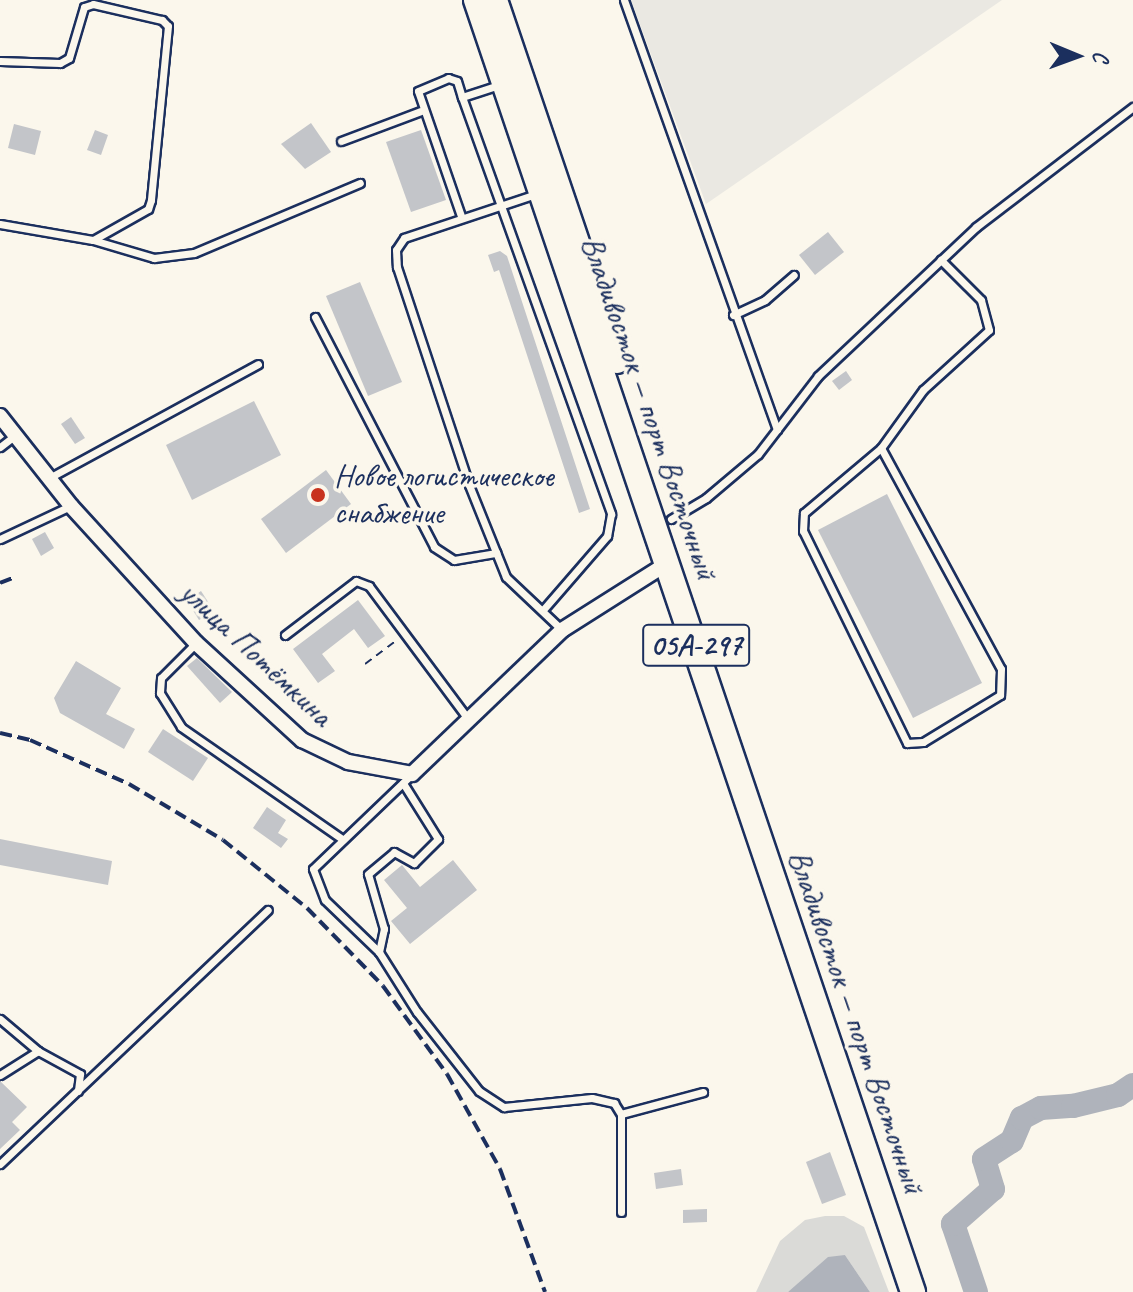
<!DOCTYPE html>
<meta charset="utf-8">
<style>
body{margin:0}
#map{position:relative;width:1133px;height:1292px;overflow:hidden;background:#fbf7ec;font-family:Caveat,sans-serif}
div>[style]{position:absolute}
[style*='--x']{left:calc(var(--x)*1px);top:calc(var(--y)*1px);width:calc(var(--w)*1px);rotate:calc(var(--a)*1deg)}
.built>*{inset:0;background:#eae8e2}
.green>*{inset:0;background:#dadad7}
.water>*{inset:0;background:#afb3bb}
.river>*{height:24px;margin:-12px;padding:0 12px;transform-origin:12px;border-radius:12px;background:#afb3bb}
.building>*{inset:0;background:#c3c5c9}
.path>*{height:2px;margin-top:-1px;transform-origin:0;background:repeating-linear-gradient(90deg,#1b2f5e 0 8px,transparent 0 14px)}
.roads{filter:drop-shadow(2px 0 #1b2f5e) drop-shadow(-2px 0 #1b2f5e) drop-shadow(0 2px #1b2f5e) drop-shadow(0 -2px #1b2f5e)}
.service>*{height:7px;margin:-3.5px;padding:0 3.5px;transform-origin:3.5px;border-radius:3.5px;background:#fbf7ec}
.minor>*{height:14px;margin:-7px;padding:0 7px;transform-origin:7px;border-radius:7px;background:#fbf7ec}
.trunk>*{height:24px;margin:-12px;padding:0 12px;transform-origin:12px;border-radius:12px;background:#fbf7ec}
.rail>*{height:4px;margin-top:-2px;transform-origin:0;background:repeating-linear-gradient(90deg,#1b2f5e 0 12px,transparent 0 18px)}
.dots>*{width:22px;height:22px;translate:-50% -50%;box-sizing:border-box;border:4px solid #fbf7ec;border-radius:50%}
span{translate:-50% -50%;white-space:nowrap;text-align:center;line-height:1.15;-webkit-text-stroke:7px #fbf7ec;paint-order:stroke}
.shield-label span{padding:2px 6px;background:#fbf7ec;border:2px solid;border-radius:6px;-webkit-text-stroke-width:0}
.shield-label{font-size:30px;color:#1b2f5e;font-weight:700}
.street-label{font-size:32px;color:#1b2f5e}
.poi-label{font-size:32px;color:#1b2f5e}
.left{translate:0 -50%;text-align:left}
.north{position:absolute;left:1037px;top:16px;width:80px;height:80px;-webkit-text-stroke:6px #fbf7ec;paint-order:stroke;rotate:91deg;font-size:22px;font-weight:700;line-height:32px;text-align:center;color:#1b2f5e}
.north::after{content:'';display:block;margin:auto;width:28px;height:36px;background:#1b2f5e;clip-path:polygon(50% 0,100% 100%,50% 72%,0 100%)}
</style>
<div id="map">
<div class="built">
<i style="clip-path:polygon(631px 0,1002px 0,706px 204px)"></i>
</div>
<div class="green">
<i style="clip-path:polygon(825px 1216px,844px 1216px,864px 1227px,889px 1292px,870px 1292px,845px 1255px,788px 1292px,756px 1292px,780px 1241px,805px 1220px)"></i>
</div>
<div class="water">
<i style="clip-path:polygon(845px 1255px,870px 1292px,788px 1292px,828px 1257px)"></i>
</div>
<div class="river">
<i style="--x:976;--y:1292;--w:72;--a:-108.7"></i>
<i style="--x:953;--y:1224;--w:53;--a:-41.2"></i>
<i style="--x:993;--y:1189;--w:31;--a:-107"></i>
<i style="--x:984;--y:1159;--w:33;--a:-33"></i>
<i style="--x:1012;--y:1141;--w:25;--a:-67"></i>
<i style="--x:1022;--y:1118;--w:21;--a:-28"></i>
<i style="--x:1041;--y:1108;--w:32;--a:-4"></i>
<i style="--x:1073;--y:1106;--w:46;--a:-13.7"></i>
<i style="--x:1118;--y:1095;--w:18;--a:-34"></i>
</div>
<div class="building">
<i style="clip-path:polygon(311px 123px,331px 152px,305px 169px,281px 144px)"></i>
<i style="clip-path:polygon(14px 124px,41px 131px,35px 155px,8px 148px)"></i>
<i style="clip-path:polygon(95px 130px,108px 135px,101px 155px,87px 150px)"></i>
<i style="clip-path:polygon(421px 130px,446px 200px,411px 212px,386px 142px)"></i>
<i style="clip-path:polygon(828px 232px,844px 252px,815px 275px,799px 255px)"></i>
<i style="clip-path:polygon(500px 251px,507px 256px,590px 509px,579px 513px,499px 270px,494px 272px,488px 255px)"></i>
<i style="clip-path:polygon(360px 282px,402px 382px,368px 396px,326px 296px)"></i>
<i style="clip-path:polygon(846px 371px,852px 380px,839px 390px,832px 381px)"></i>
<i style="clip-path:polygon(254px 401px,281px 455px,192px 500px,166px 445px)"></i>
<i style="clip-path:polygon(71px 417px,85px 438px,75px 444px,61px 424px)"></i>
<i style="clip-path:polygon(326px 470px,351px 504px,286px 553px,261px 519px)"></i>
<i style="clip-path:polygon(887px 494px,982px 683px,913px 718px,818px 530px)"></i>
<i style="clip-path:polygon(45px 532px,54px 548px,41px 556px,32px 539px)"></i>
<i style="clip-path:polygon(201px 591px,214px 611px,199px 620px,187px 601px)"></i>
<i style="clip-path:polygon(358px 600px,385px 636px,368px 648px,354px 629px,322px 654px,335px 671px,318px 683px,293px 649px)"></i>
<i style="clip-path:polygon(197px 658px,232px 692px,220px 703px,187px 666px)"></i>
<i style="clip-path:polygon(76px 661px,121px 688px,106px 714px,135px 729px,124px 749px,60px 713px,54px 698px)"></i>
<i style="clip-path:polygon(163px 729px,208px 758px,193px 781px,148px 752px)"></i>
<i style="clip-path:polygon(267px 807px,286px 820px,278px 833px,288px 839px,281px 848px,253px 828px)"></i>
<i style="clip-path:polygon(0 839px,112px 861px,108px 885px,0 865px)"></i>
<i style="clip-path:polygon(453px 860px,477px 890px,410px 944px,391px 921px,407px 908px,384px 880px,402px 865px,420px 887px)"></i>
<i style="clip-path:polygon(0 1081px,27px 1107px,12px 1122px,20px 1130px,0 1149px)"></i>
<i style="clip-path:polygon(830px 1152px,846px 1195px,822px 1204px,806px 1162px)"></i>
<i style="clip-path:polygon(681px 1169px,683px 1185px,656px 1189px,654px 1173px)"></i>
<i style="clip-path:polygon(707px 1209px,707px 1222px,683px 1223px,683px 1210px)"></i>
</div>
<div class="path">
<i style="--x:365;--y:664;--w:40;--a:-37"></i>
</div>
<div class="roads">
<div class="service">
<i style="--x:624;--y:0;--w:456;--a:70.4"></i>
<i style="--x:0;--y:61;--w:60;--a:1.9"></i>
<i style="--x:60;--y:63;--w:10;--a:-29"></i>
<i style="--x:69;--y:58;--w:53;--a:-73.6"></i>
<i style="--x:84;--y:7;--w:9;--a:-18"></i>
<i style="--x:93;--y:4;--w:71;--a:13.1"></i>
<i style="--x:162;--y:20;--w:8;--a:45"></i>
<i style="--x:168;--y:26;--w:175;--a:95.6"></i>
<i style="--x:151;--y:200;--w:9;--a:108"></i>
<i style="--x:148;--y:209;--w:63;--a:150.6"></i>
<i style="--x:462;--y:97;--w:443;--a:70.3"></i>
<i style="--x:611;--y:514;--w:22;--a:100"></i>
<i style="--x:607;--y:536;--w:98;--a:130.9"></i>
<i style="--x:341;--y:141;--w:85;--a:-20.6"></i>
<i style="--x:536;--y:194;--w:139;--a:161.6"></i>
<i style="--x:404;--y:238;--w:14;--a:124"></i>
<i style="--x:396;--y:250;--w:17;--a:87"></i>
<i style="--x:397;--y:267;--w:230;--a:71.7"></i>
<i style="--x:469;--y:485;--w:99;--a:68.1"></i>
<i style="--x:506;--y:577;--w:77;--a:43.4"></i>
<i style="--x:461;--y:216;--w:132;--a:-109"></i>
<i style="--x:418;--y:91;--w:33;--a:-23"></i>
<i style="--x:448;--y:78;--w:9;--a:18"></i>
<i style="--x:457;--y:81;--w:17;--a:73"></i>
<i style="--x:462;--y:97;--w:39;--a:-18"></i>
<i style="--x:0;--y:224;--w:94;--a:9.8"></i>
<i style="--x:93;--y:240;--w:64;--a:16.4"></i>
<i style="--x:154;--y:258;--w:40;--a:-7.1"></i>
<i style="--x:194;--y:253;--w:180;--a:-22.9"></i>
<i style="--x:733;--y:315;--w:35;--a:-25"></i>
<i style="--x:765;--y:300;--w:38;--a:-41"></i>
<i style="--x:315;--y:317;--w:259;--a:62.6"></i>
<i style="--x:434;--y:547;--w:24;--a:33"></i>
<i style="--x:454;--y:560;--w:43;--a:-9.5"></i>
<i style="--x:0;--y:447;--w:18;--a:-38"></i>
<i style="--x:881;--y:448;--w:251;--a:61.5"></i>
<i style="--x:1001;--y:669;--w:26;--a:92"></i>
<i style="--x:1000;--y:695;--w:90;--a:148.6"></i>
<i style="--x:923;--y:742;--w:16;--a:176"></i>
<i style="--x:907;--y:743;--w:236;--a:-116.1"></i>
<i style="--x:803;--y:531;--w:18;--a:-87"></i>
<i style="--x:804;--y:513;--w:101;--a:-40.2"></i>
<i style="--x:881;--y:448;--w:72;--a:-54.1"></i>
<i style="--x:923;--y:390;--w:89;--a:-42.3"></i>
<i style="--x:989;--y:330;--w:31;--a:-105"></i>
<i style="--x:981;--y:300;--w:57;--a:-135"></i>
<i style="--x:49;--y:478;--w:238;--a:-28.6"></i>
<i style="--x:671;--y:519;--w:41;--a:-31"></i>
<i style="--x:706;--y:498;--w:68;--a:-40.2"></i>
<i style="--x:758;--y:454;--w:98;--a:-52.4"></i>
<i style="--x:818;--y:376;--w:217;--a:-43.3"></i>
<i style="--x:976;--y:227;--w:198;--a:-37.4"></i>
<i style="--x:0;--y:539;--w:77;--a:-25.2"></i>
<i style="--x:285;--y:635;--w:89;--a:-37.3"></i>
<i style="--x:356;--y:581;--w:14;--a:21"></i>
<i style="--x:369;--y:586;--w:166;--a:53.3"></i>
<i style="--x:196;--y:643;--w:49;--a:135"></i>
<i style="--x:161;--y:678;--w:15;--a:94"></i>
<i style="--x:160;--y:693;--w:40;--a:58"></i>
<i style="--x:181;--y:727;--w:196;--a:34.8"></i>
<i style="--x:412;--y:774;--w:137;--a:136.2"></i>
<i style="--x:313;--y:869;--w:33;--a:69"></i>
<i style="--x:325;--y:900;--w:75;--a:43.9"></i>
<i style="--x:379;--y:952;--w:71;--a:57.7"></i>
<i style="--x:417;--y:1012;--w:100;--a:51.9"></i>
<i style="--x:479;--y:1091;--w:30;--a:33"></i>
<i style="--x:504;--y:1107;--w:88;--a:-5.8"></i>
<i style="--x:592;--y:1098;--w:23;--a:13"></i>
<i style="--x:614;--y:1103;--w:13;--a:58"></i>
<i style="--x:621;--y:1114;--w:98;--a:90"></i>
<i style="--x:379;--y:952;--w:24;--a:-78"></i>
<i style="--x:384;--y:929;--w:57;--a:-106.2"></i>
<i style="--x:368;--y:874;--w:34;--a:-40"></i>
<i style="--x:394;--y:852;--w:23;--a:29"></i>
<i style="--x:414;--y:863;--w:34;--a:-45"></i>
<i style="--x:438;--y:839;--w:66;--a:-122"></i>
<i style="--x:0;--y:1019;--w:50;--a:40.1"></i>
<i style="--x:0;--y:1075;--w:45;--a:-32.3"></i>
<i style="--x:38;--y:1051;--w:48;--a:28.7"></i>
<i style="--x:80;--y:1074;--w:17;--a:97"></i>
<i style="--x:621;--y:1114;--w:85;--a:-15"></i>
<i style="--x:0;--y:1164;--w:369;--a:-43.5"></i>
</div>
<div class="minor">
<i style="--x:0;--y:416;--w:115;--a:51.7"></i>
<i style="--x:71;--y:506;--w:185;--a:47.6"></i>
<i style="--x:196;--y:643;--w:144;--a:42.5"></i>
<i style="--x:302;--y:740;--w:51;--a:25.6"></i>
<i style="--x:348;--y:762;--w:65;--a:10.6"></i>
<i style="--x:412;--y:774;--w:208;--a:-43.8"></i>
<i style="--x:562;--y:630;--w:125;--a:-32.3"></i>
</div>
<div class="trunk">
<i style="--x:476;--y:0;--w:1364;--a:71.31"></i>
<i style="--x:495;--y:0;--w:381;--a:71.3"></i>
</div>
</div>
<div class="rail">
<i style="--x:0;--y:583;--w:14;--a:-21"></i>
<i style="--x:0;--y:733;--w:31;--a:13"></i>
<i style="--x:30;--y:740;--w:108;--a:24"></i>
<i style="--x:129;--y:784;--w:109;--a:30.8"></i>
<i style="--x:223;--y:840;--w:108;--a:39"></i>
<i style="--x:307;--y:908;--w:109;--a:45.7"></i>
<i style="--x:383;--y:986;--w:109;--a:54"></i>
<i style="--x:447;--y:1074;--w:109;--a:60.8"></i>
<i style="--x:500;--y:1169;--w:131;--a:69.9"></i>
</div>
<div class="dots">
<i style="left:318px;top:495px;background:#c8321e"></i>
</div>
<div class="shield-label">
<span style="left:696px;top:645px">05А-297</span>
</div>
<div class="street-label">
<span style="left:649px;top:408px;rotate:71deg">Владивосток — порт Восточный</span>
<span style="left:256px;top:654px;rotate:43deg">улица Потёмкина</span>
<span style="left:856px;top:1022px;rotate:71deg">Владивосток — порт Восточный</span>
</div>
<div class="poi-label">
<span class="left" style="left:334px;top:495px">Новое логистическое<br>снабжение</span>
</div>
<div class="north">С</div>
</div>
